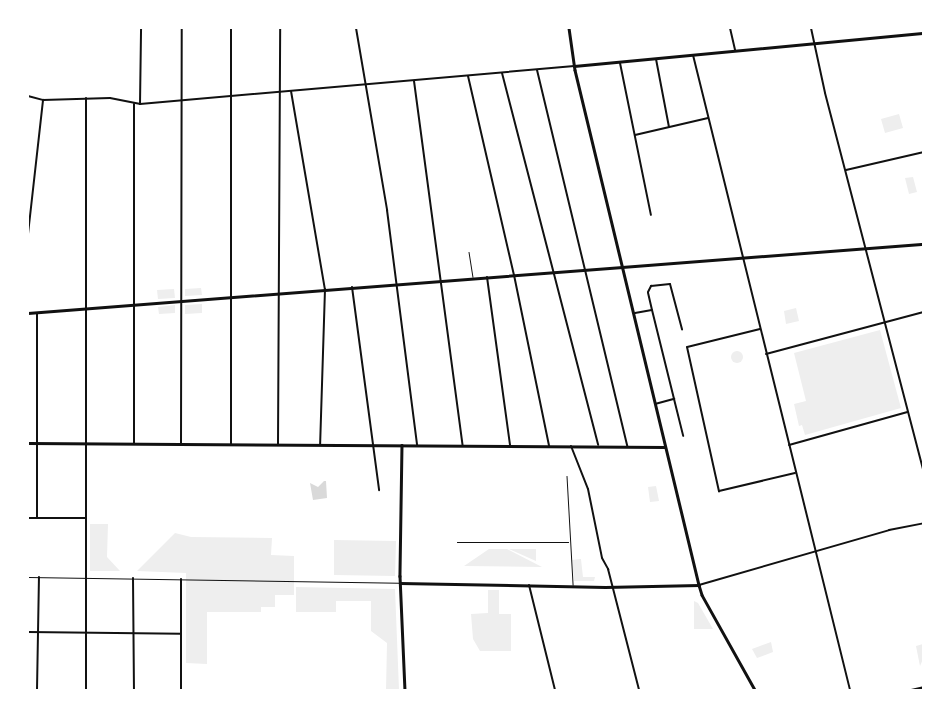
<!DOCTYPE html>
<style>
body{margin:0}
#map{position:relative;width:951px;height:718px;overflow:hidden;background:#fff;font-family:"PT Sans",sans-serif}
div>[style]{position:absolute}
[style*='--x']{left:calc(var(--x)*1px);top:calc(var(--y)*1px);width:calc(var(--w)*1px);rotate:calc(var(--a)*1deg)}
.green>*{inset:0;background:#eee}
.round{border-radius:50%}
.water>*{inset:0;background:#d9d9d9}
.service>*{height:0.5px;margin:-0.25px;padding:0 0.25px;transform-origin:0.25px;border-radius:0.25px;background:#111}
.pedestrian>*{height:1px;margin:-0.5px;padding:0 0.5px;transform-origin:0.5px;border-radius:0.5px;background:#111}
.minor>*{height:2px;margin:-1px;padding:0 1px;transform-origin:1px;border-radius:1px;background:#111}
.tertiary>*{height:2.5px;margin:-1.25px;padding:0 1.25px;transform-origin:1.25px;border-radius:1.25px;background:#111}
.secondary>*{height:2.5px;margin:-1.25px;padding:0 1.25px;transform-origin:1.25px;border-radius:1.25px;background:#111}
span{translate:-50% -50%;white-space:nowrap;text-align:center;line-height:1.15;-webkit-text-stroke:5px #fff;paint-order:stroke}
.frame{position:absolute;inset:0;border:29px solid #fff;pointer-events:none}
</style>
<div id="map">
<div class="green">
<i style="clip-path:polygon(899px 114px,903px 128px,885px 133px,881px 119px)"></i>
<i style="clip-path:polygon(913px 177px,917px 192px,909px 194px,905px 178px)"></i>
<i style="clip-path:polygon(201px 288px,202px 295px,185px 296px,185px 289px)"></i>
<i style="clip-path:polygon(174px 289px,175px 298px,158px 299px,157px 290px)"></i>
<i style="clip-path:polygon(202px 304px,202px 313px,185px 314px,185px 305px)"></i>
<i style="clip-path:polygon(175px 305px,175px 313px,159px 314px,158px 307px)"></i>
<i style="clip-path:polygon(796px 308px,799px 321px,786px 324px,784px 311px)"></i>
<i style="clip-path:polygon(880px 330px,901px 408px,805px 435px,802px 425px,799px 426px,794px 404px,806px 401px,794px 353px)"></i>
<i class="round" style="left:731px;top:351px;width:12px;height:12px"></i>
<i style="clip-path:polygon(656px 486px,659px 501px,650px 502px,648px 487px)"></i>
<i style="clip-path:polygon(90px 524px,108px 524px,107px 557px,120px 571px,90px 571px)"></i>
<i style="clip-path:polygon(175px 533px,191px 537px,272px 538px,271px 555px,294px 556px,294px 595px,275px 595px,275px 607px,261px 607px,261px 612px,207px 612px,207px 664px,186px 663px,186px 573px,137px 571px)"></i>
<i style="clip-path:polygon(334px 540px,396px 541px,395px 576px,334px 575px)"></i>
<i style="clip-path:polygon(489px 549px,507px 549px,542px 567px,464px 566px)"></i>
<i style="clip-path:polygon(509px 549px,536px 549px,536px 561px)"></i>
<i style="clip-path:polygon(581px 559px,583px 577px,595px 577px,594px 581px,574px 581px,572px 560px)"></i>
<i style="clip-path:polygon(296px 587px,395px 589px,399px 690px,386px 690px,387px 643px,371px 631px,371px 601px,336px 601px,336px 612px,296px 612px)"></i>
<i style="clip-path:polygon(488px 590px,499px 590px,499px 614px,511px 614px,511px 651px,480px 651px,473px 639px,471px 614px,488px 613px)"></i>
<i style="clip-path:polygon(694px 601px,698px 603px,713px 629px,694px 629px)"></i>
<i style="clip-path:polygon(771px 642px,773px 652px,757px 658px,752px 649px)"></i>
<i style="clip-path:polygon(923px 644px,923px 659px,920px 666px,916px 646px)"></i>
</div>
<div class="water">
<i style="clip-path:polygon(324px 481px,326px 481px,327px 498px,313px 500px,310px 483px,318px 487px)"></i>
</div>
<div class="service">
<i style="--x:469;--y:252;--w:25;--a:81"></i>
<i style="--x:567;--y:476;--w:109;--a:86.8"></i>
<i style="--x:457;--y:542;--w:112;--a:0"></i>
</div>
<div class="pedestrian">
<i style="--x:28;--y:577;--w:371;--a:0.9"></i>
</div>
<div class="minor">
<i style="--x:356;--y:28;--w:185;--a:80.3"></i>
<i style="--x:387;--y:210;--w:237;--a:82.7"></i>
<i style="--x:730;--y:28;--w:23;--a:77"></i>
<i style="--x:811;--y:28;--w:66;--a:77.8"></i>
<i style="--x:825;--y:93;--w:394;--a:75.4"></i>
<i style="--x:693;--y:55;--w:654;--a:76.11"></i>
<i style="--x:656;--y:59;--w:69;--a:79.2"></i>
<i style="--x:620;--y:63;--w:155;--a:78.5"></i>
<i style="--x:537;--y:70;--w:387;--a:76.5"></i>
<i style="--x:502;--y:73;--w:384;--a:75.5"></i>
<i style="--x:468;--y:76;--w:204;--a:77"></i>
<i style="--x:514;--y:275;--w:175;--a:78.4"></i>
<i style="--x:414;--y:81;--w:368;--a:82.4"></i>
<i style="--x:291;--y:91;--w:201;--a:80.3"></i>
<i style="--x:325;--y:289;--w:155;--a:91.8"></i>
<i style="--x:28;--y:96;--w:16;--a:15"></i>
<i style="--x:43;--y:100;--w:67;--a:-1.7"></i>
<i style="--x:110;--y:98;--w:31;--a:11"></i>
<i style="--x:140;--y:104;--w:436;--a:-5"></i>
<i style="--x:140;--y:104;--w:76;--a:-89.2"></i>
<i style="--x:635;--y:135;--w:75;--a:-13.1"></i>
<i style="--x:846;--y:170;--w:80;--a:-13"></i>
<i style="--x:28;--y:234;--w:135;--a:-83.6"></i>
<i style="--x:487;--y:277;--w:171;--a:82.2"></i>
<i style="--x:352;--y:287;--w:205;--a:82.4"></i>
<i style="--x:652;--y:310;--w:18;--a:-103"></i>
<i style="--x:648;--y:292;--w:7;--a:-63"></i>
<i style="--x:651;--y:286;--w:19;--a:-6"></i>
<i style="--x:670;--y:284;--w:47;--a:75.1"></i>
<i style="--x:37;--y:313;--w:205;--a:90"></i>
<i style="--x:635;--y:313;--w:17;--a:-10"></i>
<i style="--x:652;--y:310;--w:92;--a:76.1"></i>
<i style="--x:760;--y:329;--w:75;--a:166.1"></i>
<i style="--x:687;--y:347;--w:148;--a:77.5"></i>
<i style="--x:719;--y:491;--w:78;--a:-13.3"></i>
<i style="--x:766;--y:354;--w:163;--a:-14.9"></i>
<i style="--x:655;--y:404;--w:20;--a:-15"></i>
<i style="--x:674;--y:399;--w:38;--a:76"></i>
<i style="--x:134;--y:443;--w:339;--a:-90"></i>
<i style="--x:181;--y:444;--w:416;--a:-89.9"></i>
<i style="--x:231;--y:444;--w:416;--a:-90"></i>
<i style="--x:278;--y:444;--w:416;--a:-89.7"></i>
<i style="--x:789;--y:445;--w:123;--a:-15.6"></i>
<i style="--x:571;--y:446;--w:46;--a:68.4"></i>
<i style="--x:588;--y:489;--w:70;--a:78.5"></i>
<i style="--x:602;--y:558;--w:13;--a:61"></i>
<i style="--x:608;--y:569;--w:125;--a:75.6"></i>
<i style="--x:28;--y:518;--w:58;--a:0"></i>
<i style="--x:133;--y:578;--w:112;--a:89.5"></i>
<i style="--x:529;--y:585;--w:108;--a:76.1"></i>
<i style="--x:699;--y:585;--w:198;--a:-16.1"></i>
<i style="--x:889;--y:530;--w:36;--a:-11"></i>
<i style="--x:28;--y:632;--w:153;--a:0.7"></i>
<i style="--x:37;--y:690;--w:113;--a:-89"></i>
<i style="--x:86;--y:690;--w:592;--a:-90"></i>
<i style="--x:181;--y:690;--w:111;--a:-90"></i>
</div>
<div class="tertiary">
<i style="--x:574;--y:66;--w:352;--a:-5.4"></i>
<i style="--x:28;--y:313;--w:596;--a:-4.43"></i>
<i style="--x:28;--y:443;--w:637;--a:0.36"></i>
<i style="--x:402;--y:445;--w:131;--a:90.9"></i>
<i style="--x:400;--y:576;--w:114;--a:87.5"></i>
<i style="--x:400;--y:583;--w:205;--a:1.1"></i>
<i style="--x:605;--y:587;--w:94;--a:-1.2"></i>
<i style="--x:911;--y:690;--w:13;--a:-13"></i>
</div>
<div class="secondary">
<i style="--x:569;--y:28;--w:42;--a:81.9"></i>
<i style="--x:575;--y:70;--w:530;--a:76.46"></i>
<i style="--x:699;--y:585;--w:10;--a:73"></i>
<i style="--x:702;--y:595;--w:109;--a:60.8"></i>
<i style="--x:622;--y:267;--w:303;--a:-4.4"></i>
</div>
<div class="frame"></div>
</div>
